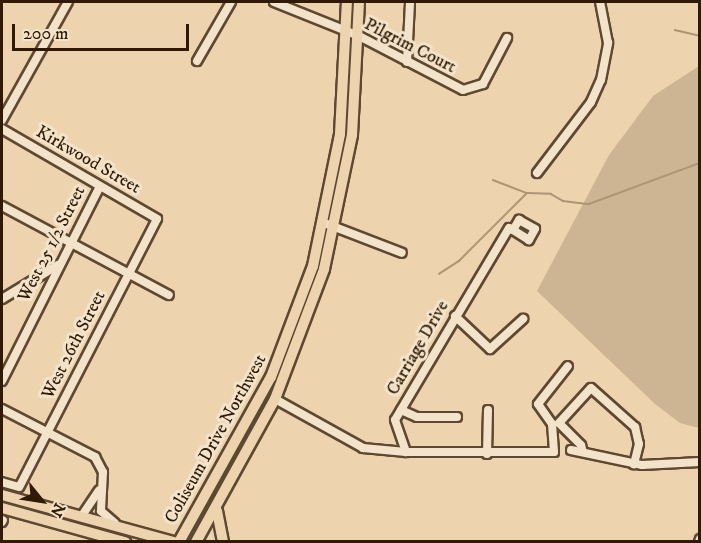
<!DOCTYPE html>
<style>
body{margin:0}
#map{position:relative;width:701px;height:543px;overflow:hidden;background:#edd4ae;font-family:"IM FELL DW Pica",serif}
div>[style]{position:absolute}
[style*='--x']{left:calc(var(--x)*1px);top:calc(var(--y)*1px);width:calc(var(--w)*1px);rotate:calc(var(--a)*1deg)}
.green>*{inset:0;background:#cdb492}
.stream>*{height:1.5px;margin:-0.75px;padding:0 0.75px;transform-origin:0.75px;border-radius:0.75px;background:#ad9575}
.roads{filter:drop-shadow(2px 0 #5f4831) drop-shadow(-2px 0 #5f4831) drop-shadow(0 2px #5f4831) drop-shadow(0 -2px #5f4831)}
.minor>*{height:8px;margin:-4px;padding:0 4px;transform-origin:4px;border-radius:4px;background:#f3e3ca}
.major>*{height:10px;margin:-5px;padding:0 5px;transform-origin:5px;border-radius:5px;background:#edd4ae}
span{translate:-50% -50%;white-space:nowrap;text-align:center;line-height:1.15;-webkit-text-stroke:6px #f3e3ca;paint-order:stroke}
.street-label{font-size:18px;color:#301a07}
.frame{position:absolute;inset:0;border:3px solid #301a07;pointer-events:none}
.north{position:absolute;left:12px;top:471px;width:60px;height:60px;-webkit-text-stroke:4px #f3e3ca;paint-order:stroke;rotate:120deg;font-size:16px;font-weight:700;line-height:24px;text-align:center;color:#301a07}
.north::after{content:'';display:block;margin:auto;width:21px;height:27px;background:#301a07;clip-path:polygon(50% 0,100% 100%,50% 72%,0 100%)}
.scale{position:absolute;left:12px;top:24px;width:177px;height:27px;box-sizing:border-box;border:3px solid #301a07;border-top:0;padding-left:8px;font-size:18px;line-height:21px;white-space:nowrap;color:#301a07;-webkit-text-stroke:4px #f3e3ca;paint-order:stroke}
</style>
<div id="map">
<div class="green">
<i style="clip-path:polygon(699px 66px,700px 427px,699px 428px,680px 423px,655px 404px,537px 291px,609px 155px,653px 96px)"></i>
</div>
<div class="stream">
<i style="--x:675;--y:30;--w:26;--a:13"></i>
<i style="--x:493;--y:180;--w:36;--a:21"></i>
<i style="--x:527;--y:193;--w:24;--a:2"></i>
<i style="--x:551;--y:194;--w:14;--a:30"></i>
<i style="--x:563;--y:201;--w:26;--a:7"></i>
<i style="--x:589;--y:204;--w:118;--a:-20.3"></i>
<i style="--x:439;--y:274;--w:24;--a:-33"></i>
<i style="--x:459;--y:261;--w:96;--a:-45"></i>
</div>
<div class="roads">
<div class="minor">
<i style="--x:274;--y:2;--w:92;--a:21.8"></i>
<i style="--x:359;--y:36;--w:117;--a:27.4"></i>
<i style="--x:463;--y:90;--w:21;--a:-17"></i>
<i style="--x:483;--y:84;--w:52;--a:-62.4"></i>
<i style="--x:197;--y:61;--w:68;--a:-60"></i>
<i style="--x:407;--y:62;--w:60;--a:-87.1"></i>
<i style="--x:2;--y:120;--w:135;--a:-60.8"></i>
<i style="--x:2;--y:129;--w:179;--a:30.1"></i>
<i style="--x:157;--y:219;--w:301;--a:117.2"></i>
<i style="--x:19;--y:487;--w:18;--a:-164"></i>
<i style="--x:537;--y:173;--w:89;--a:-52.7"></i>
<i style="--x:591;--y:102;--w:24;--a:-66"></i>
<i style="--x:601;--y:80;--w:38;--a:-79"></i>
<i style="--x:608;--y:43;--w:42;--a:-101"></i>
<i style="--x:2;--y:206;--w:189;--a:28.1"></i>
<i style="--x:327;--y:224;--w:80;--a:21.1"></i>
<i style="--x:513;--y:230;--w:12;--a:-59"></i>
<i style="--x:519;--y:220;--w:18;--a:29"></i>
<i style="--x:535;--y:229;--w:13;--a:119"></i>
<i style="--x:529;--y:240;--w:19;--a:-148"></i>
<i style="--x:513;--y:230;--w:4;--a:-153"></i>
<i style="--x:509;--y:228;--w:223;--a:120.7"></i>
<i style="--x:395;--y:420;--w:34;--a:71"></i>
<i style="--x:406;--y:452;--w:148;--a:0"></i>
<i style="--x:554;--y:452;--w:28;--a:-94"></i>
<i style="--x:552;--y:424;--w:24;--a:-125"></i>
<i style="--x:538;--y:404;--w:48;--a:-51.7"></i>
<i style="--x:2;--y:299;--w:66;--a:-31.3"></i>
<i style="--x:455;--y:316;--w:48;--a:43.3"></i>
<i style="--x:490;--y:349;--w:45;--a:-42.3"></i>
<i style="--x:2;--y:381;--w:218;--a:-63.3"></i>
<i style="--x:275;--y:399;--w:101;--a:29.1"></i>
<i style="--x:363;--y:448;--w:43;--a:5.3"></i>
<i style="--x:2;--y:409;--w:105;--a:27.3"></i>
<i style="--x:95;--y:457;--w:17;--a:62"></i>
<i style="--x:103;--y:472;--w:39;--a:93"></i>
<i style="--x:101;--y:511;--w:18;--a:41"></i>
<i style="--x:401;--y:410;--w:17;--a:24"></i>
<i style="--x:417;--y:417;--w:40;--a:0"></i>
<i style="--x:571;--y:450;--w:73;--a:11.9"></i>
<i style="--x:642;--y:465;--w:58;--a:-3"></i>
<i style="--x:583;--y:452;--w:7;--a:-106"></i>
<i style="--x:581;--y:445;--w:31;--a:-135"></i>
<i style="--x:559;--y:423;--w:47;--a:-47.6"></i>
<i style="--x:591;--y:388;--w:59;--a:41.6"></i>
<i style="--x:635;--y:427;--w:17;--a:77"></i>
<i style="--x:639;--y:444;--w:21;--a:104"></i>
<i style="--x:487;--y:454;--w:44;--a:-88.7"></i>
<i style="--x:81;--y:517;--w:32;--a:-56"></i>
<i style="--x:2;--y:522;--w:2;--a:-63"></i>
<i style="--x:699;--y:542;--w:3;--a:-72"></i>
</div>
<div class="major">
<i style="--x:2;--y:495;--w:178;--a:15.3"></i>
<i style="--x:2;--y:508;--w:128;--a:15.5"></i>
<i style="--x:217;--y:511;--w:32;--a:79"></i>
<i style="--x:179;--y:542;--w:189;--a:-60.9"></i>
<i style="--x:271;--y:377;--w:119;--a:-69.3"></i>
<i style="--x:313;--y:266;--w:135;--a:-78.4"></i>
<i style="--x:340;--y:134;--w:132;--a:-87"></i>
<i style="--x:196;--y:542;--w:163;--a:-61.1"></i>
<i style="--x:275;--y:399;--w:139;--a:-69.3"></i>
<i style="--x:324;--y:269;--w:137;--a:-78.2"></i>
<i style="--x:352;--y:135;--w:133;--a:-87"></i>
</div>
</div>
<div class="street-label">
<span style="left:410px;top:46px;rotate:27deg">Pilgrim Court</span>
<span style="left:88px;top:160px;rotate:30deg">Kirkwood Street</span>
<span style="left:52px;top:244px;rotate:-63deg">West 25 1/2 Street</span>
<span style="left:74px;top:345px;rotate:-63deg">West 26th Street</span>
<span style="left:418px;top:348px;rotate:-60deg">Carriage Drive</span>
<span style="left:216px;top:439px;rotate:-61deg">Coliseum Drive Northwest</span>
</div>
<div class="frame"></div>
<div class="north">N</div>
<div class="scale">200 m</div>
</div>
